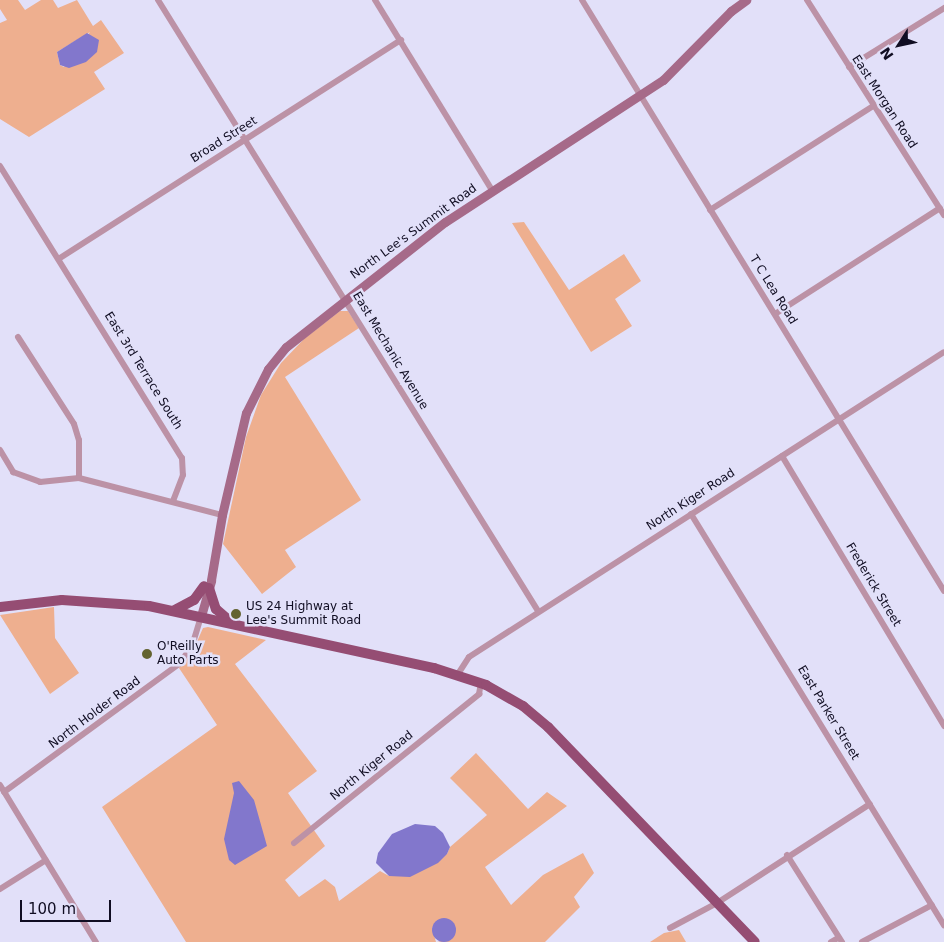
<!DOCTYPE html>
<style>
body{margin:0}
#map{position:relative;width:944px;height:942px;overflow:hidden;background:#e2e0f9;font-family:"DejaVu Sans",sans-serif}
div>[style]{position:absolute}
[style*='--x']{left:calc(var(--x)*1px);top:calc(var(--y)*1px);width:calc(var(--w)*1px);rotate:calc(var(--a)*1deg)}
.green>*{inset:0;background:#eeaf8f}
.water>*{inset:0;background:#8277cc}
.round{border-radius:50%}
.street>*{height:6px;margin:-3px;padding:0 3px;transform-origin:3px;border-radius:3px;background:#bc92a6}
.secondary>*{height:9px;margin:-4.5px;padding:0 4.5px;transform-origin:4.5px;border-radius:4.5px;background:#a66a89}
.primary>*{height:10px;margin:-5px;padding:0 5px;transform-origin:5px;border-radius:5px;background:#954d73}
.dots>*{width:14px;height:14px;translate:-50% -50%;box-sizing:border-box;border:2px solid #e2e0f9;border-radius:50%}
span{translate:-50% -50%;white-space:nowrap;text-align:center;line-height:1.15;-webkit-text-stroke:5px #e2e0f9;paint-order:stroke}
.street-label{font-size:12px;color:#100d22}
.poi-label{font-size:12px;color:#100d22}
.left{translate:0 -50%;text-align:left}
.north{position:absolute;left:874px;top:20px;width:50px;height:50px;-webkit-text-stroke:4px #e2e0f9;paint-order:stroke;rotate:235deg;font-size:14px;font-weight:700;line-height:20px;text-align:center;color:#100d22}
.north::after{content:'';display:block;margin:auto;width:18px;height:22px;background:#100d22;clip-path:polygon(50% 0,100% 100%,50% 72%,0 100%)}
.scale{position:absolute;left:20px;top:900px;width:91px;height:22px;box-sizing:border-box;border:2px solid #100d22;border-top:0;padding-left:6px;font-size:15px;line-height:18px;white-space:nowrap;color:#100d22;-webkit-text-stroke:4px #e2e0f9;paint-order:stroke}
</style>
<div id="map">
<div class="green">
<i style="clip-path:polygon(evenodd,0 0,18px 0,25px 10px,41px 0,53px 0,58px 8px,77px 0,93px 26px,101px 20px,124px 53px,94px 72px,105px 89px,29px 137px,0 119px,0 23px,7px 20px,0 9px,0 0,90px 32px,64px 67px,60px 65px,57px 52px,90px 32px)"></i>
<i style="clip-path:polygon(524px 222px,569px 290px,624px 254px,641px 281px,615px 299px,632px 326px,591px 352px,512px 223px)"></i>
<i style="clip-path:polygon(340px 311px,348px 311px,359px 328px,285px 377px,361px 500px,285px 550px,296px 567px,262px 594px,223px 544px,246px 437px,261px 395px,281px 363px,304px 339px)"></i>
<i style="clip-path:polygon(54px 607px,55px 638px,79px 673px,50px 694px,0 615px)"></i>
<i style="clip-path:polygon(208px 627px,266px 640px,235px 664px,317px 771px,288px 793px,325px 846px,285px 880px,299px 897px,325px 879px,335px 887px,339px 901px,380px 871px,389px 876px,447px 854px,450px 847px,487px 815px,450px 778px,476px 753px,528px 809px,547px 792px,567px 806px,485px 867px,511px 905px,543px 875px,583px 853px,594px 873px,574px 897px,580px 907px,545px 942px,437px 942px,446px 940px,437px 921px,432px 928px,436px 942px,186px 942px,102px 807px,217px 725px,179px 668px,192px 653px,203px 628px)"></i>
<i style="clip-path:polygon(679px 930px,686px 942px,650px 942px,664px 933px)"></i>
</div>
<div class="water">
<i style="clip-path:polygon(87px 33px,99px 40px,97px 52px,86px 62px,69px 68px,60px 65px,57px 52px)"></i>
<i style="clip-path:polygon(239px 781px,254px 800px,267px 846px,235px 865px,229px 860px,224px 839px,234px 793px,232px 783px)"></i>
<i style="clip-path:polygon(415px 824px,435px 826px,443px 833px,450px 847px,447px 854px,438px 863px,410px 877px,389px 876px,376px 863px,378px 853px,392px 834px)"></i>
<i class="round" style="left:432px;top:918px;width:24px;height:24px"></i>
</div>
<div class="street">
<i style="--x:158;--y:0;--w:720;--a:58.12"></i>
<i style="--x:375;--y:0;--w:223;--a:58.4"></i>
<i style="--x:582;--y:0;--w:693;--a:58.51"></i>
<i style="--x:807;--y:0;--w:255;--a:57.5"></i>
<i style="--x:849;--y:67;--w:112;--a:-31.8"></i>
<i style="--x:0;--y:166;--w:344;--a:58.1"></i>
<i style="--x:182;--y:458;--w:17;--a:87"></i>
<i style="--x:183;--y:475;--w:28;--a:111"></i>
<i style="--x:710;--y:210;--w:193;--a:-32.5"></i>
<i style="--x:60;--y:258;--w:405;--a:-32.6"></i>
<i style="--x:775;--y:314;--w:196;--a:-32.7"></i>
<i style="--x:18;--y:337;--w:103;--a:57.2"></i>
<i style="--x:74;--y:424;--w:17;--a:73"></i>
<i style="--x:79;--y:440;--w:38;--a:90"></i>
<i style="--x:0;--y:450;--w:26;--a:59"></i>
<i style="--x:13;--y:472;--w:29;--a:20"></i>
<i style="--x:40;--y:482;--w:39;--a:-6"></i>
<i style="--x:79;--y:478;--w:148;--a:14.5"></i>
<i style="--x:782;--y:456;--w:315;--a:59"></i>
<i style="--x:691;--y:514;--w:483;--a:58.4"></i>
<i style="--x:458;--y:674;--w:20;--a:-57"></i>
<i style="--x:469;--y:657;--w:564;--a:-32.7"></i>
<i style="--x:0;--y:785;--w:184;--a:58.6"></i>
<i style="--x:4;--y:792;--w:217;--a:-36.2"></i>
<i style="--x:179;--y:664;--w:22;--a:-54"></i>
<i style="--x:192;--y:646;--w:31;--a:-73"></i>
<i style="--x:294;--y:843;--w:238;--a:-38.8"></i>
<i style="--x:479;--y:694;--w:11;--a:-80"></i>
<i style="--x:787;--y:855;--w:103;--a:57.7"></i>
<i style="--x:0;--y:889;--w:54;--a:-32.2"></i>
<i style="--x:670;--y:928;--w:53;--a:-28"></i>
<i style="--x:717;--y:903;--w:182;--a:-32.9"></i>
<i style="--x:831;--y:942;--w:8;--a:-30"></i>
<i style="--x:862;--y:942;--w:79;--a:-27.9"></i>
</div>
<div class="secondary">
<i style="--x:201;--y:616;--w:37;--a:-74"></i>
<i style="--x:211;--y:580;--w:66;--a:-80.4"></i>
<i style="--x:222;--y:515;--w:105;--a:-76.8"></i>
<i style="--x:246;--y:413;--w:49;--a:-63.4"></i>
<i style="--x:268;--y:369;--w:28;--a:-51"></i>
<i style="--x:286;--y:347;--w:202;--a:-38.2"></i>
<i style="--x:445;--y:222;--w:260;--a:-33.1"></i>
<i style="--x:663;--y:80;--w:97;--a:-45.4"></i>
<i style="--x:731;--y:11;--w:19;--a:-36"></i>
</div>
<div class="primary">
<i style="--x:209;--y:588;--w:22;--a:72"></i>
<i style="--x:216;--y:609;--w:18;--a:41"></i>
<i style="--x:0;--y:607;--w:62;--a:-6.4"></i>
<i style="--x:62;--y:600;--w:87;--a:3.9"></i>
<i style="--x:149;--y:606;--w:292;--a:12.3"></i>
<i style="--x:434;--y:668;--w:55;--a:18.1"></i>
<i style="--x:486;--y:685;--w:43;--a:29.6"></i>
<i style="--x:523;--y:706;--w:33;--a:40"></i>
<i style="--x:548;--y:727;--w:298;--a:46.1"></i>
<i style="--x:173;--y:611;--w:24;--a:-28"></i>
<i style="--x:194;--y:600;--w:17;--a:-54"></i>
</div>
<div class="dots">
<i style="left:236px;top:614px;background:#636330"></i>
<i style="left:147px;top:654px;background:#636330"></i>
</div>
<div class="street-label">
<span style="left:884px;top:102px;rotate:57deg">East Morgan Road</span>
<span style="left:224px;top:140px;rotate:-32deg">Broad Street</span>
<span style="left:414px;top:232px;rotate:-36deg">North Lee's Summit Road</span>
<span style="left:773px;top:290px;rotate:58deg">T C Lea Road</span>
<span style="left:390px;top:351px;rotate:59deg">East Mechanic Avenue</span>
<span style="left:143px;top:371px;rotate:58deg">East 3rd Terrace South</span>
<span style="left:691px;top:500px;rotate:-33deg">North Kiger Road</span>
<span style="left:873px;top:585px;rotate:59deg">Frederick Street</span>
<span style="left:95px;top:713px;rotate:-37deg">North Holder Road</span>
<span style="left:828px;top:713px;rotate:59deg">East Parker Street</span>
<span style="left:372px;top:766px;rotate:-39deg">North Kiger Road</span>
</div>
<div class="poi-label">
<span class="left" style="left:246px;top:614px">US 24 Highway at<br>Lee's Summit Road</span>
<span class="left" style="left:157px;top:654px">O'Reilly<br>Auto Parts</span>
</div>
<div class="north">N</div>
<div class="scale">100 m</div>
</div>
